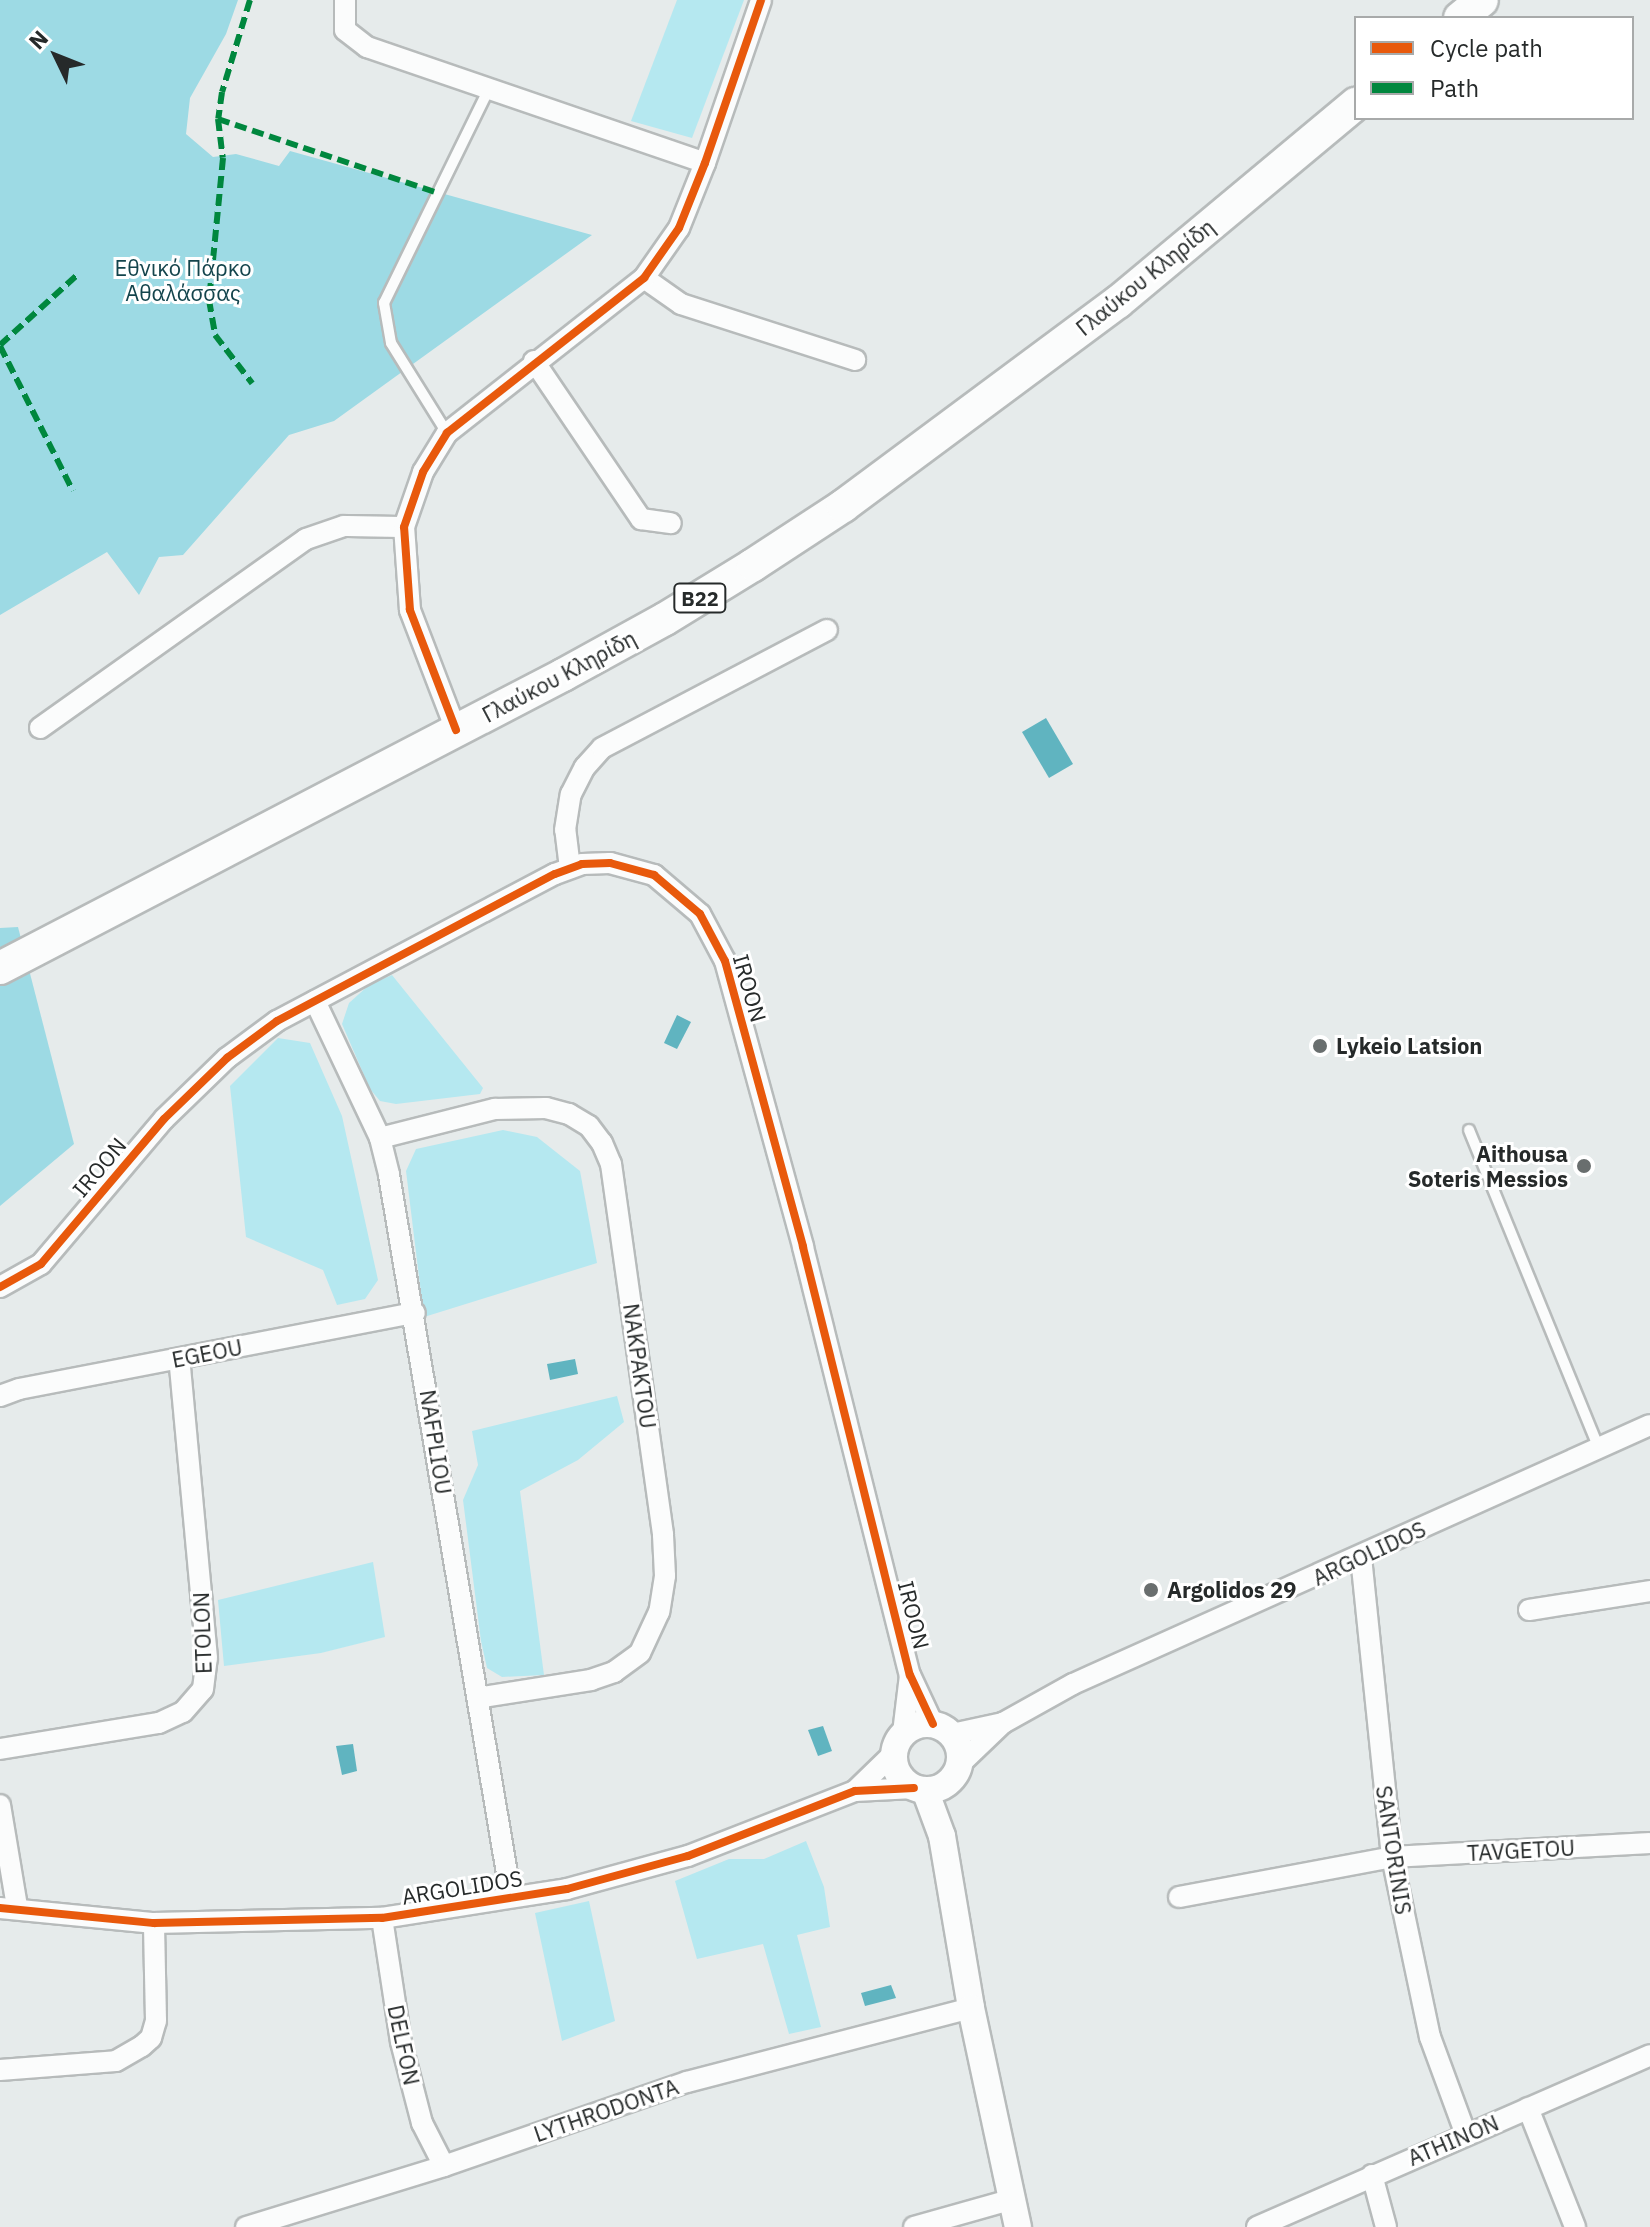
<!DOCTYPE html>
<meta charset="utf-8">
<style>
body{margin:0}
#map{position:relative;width:1650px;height:2227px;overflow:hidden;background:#e6ebeb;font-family:"IBM Plex Sans",sans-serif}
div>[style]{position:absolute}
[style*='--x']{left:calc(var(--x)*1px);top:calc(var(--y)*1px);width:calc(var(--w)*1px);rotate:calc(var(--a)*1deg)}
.green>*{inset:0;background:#b5e8f0}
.forest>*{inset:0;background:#9ddae4}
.water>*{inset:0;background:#60b4c0}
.roads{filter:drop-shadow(2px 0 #b7bbbb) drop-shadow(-2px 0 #b7bbbb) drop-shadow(0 2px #b7bbbb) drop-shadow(0 -2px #b7bbbb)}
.service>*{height:10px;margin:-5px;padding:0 5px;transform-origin:5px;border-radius:5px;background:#fbfcfc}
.minor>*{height:20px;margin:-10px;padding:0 10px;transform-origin:10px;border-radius:10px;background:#fbfcfc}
.tertiary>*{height:26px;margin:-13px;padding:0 13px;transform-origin:13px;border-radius:13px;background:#fbfcfc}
.tertiary>.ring{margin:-13px;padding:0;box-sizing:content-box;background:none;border:26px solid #fbfcfc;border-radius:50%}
.primary>*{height:32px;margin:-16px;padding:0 16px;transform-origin:16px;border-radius:16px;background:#fbfcfc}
.quiet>*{height:6px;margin-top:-3px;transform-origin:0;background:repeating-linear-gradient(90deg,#00873e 0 12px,transparent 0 18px)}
.cycleway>*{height:8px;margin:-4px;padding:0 4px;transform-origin:4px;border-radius:4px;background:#e8590c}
.dots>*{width:22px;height:22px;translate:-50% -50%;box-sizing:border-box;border:4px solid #fff;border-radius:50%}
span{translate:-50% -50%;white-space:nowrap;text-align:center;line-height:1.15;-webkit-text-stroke:6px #fff;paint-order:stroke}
.shield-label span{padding:2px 6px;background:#fff;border:2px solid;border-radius:6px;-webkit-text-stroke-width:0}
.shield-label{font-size:20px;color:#262a2a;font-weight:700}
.park-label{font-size:22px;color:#13444c}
.street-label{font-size:22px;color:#262a2a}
.poi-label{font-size:22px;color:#262a2a;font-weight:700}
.left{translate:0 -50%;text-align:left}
.right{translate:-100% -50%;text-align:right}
.legend{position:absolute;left:1354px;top:16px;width:280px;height:104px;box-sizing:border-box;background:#fff;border:2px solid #a8aaaa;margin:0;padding:10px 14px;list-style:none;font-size:24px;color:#262a2a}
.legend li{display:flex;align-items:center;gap:16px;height:40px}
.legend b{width:40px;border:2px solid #a8aaaa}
.north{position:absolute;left:16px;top:16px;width:80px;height:80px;-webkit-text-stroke:6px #fff;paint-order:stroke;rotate:313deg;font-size:22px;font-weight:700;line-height:32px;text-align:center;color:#262a2a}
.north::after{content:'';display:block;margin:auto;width:28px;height:36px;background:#262a2a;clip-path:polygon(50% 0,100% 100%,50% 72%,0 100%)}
</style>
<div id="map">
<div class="green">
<i style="clip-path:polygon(677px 0,744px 0,692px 138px,631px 121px)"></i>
<i style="clip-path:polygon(392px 975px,483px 1088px,480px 1094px,396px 1104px,380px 1101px,370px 1089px,342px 1024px,349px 1003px,369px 985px)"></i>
<i style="clip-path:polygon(278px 1038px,310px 1043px,342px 1116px,378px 1280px,365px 1299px,337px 1305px,323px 1270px,246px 1237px,230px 1086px)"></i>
<i style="clip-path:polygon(503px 1130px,537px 1137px,580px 1171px,597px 1263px,424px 1317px,406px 1171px,416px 1149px)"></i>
<i style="clip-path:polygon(617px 1396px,624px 1422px,578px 1460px,520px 1491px,544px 1675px,502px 1677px,487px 1668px,481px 1641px,463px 1500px,478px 1465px,472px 1431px)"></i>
<i style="clip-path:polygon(373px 1562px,385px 1637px,321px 1653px,224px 1666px,218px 1600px)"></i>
<i style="clip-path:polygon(806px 1841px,824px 1887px,830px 1927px,797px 1935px,821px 2027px,789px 2034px,763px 1944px,697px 1959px,675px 1881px,729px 1859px,764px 1859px)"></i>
<i style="clip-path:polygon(589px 1901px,615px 2021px,562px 2041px,535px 1913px)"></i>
</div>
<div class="forest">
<i style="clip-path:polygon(0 0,238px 0,226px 34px,190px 98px,186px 134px,213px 157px,236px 154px,279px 166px,290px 151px,592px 235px,334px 421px,289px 435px,183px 555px,159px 557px,139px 595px,107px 552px,0 615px)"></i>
<i style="clip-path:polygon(18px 927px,74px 1144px,0 1206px,0 928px)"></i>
</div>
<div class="water">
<i style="clip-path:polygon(1046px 718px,1073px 764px,1049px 778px,1022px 732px)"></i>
<i style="clip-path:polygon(677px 1015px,691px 1022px,677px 1049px,664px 1043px)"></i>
<i style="clip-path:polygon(575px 1359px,578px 1374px,550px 1380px,547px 1364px)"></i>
<i style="clip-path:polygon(823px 1726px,832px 1751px,818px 1756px,808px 1730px)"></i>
<i style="clip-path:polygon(353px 1744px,357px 1771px,342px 1775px,336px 1746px)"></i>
<i style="clip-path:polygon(891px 1985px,896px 1998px,865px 2006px,861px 1993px)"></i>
</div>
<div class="roads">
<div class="service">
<i style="--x:447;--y:433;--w:106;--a:-121.9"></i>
<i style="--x:391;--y:343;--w:41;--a:-99.9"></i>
<i style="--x:384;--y:303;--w:238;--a:-63.9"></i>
<i style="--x:1469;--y:1130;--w:344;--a:67.8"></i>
</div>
<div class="minor">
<i style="--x:345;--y:0;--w:30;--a:90"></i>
<i style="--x:345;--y:30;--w:28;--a:38"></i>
<i style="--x:367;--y:47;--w:357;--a:18.9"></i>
<i style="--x:644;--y:278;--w:45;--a:35.1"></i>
<i style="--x:681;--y:304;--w:183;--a:17.8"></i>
<i style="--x:534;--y:361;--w:191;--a:55.9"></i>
<i style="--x:641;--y:519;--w:30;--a:8"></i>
<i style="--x:40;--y:728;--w:326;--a:-35.4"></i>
<i style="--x:306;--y:539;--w:40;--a:-18.9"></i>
<i style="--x:344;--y:526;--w:60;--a:1"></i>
<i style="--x:456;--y:730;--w:129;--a:-111"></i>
<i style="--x:410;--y:610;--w:83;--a:-94.1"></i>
<i style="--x:404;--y:527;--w:58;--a:-70.9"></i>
<i style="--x:423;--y:472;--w:46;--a:-58.4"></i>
<i style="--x:447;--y:433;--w:251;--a:-38.2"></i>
<i style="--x:644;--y:278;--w:61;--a:-55"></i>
<i style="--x:679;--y:228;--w:70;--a:-68.2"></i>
<i style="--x:705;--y:163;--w:172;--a:-71"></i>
<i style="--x:570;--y:868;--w:38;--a:-97"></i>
<i style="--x:565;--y:830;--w:36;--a:-81"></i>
<i style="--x:571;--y:794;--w:30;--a:-63"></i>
<i style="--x:585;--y:767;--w:25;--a:-48"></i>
<i style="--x:602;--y:748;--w:254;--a:-27.7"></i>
<i style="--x:315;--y:1001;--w:152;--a:64.6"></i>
<i style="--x:380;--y:1138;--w:38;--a:76"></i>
<i style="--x:389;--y:1175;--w:732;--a:80.41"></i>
<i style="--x:380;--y:1138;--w:119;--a:-14.2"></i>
<i style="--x:495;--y:1109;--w:51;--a:-1.1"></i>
<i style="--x:546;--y:1108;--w:24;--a:15"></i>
<i style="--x:569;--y:1114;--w:23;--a:31"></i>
<i style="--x:589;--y:1126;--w:21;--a:53"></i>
<i style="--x:602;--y:1143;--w:23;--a:67"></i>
<i style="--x:611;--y:1164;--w:375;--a:82"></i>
<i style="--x:663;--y:1535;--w:41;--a:87.2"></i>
<i style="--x:665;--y:1576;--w:36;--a:99"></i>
<i style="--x:659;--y:1612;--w:45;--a:114.9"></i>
<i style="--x:640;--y:1653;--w:32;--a:144"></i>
<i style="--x:614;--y:1672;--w:24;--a:161"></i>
<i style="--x:591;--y:1680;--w:115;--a:171"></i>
<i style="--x:0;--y:1287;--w:47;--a:-29.3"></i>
<i style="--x:41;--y:1264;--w:190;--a:-49.7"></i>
<i style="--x:164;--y:1119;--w:88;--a:-44.1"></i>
<i style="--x:227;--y:1058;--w:62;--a:-36.5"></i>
<i style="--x:277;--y:1021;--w:314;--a:-27.9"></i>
<i style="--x:555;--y:874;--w:29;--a:-20"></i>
<i style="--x:582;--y:864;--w:28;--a:-2"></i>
<i style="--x:610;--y:863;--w:46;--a:15.3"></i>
<i style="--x:654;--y:875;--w:60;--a:40.3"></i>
<i style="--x:700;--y:914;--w:53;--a:62"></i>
<i style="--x:725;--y:961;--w:296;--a:74.7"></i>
<i style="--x:803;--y:1247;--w:441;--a:76"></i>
<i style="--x:910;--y:1675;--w:54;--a:64.9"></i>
<i style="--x:0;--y:1396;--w:20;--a:-20"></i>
<i style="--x:19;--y:1389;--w:403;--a:-10.9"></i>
<i style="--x:1361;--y:1557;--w:302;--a:84.1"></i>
<i style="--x:1392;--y:1857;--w:184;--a:78.1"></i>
<i style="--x:1430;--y:2037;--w:104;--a:69.8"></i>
<i style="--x:1529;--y:1610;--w:122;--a:-8.9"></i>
<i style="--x:903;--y:1733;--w:58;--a:-83.1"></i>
<i style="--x:952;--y:1734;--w:52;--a:-12.2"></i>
<i style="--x:0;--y:1749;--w:161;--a:-9.3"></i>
<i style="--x:159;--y:1723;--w:26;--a:-25"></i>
<i style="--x:183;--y:1712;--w:30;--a:-49"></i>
<i style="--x:203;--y:1689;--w:31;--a:-83"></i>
<i style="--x:207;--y:1658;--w:300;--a:-95.3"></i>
<i style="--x:959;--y:1765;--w:61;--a:-43.7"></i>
<i style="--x:1003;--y:1723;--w:80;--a:-29.1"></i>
<i style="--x:1073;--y:1684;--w:632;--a:-24.17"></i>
<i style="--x:855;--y:1791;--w:54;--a:-44.3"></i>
<i style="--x:0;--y:1805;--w:103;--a:80.5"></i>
<i style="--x:1179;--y:1897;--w:217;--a:-10.6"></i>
<i style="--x:1392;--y:1857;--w:258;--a:-3.1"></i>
<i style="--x:0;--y:1908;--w:155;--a:5.6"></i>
<i style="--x:154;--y:1923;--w:228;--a:-1.3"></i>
<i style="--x:382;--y:1918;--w:187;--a:-8.9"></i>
<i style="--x:567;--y:1889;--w:125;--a:-15.3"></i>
<i style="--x:688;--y:1856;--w:179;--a:-21.3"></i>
<i style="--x:855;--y:1791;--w:59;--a:-2.9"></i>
<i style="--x:382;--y:1918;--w:125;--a:81.3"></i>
<i style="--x:401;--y:2042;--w:84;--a:75.5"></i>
<i style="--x:422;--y:2123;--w:48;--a:62.9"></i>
<i style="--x:0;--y:2070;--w:116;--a:-4.4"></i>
<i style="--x:116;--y:2061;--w:30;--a:-30"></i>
<i style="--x:142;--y:2046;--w:12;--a:-42"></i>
<i style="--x:151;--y:2038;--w:18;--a:-74"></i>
<i style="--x:156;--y:2021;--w:98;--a:-91.2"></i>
<i style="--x:1528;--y:2108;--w:128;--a:68.4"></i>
<i style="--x:1372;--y:2175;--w:54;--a:74.9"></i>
<i style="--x:246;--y:2227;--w:207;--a:-17.1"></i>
<i style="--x:444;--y:2166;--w:257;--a:-19.1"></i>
<i style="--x:687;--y:2082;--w:293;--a:-14.6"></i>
<i style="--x:914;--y:2227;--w:100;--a:-15.7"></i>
<i style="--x:1257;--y:2227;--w:429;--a:-23.6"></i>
</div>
<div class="tertiary">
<i class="ring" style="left:894px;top:1724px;width:40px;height:40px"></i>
<i style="--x:925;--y:1790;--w:49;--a:69.7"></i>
<i style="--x:942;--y:1836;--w:174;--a:80.4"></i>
<i style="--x:971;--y:2008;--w:224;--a:77.9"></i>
</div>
<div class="primary">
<i style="--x:1460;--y:18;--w:28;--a:-39"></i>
<i style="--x:0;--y:968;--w:635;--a:-27.49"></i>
<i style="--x:563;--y:675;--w:116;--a:-28.8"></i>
<i style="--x:665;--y:619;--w:103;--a:-31.5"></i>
<i style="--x:753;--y:565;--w:108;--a:-33.2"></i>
<i style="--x:843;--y:506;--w:342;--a:-36.6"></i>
<i style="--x:1118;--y:302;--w:310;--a:-39.8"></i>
</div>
</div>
<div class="quiet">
<i style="--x:250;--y:0;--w:96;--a:106.9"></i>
<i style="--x:222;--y:92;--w:27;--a:98"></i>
<i style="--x:218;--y:119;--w:39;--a:83"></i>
<i style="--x:223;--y:158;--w:143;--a:95.6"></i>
<i style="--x:209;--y:300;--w:36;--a:80"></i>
<i style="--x:215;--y:335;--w:61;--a:52.4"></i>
<i style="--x:218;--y:119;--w:232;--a:18.6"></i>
<i style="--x:0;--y:345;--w:103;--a:-42.2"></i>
<i style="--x:0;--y:346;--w:162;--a:63.3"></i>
</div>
<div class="cycleway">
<i style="--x:456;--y:730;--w:129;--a:-111"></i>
<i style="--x:410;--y:610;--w:83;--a:-94.1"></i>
<i style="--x:404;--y:527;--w:58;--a:-70.9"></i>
<i style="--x:423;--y:472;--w:46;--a:-58.4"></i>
<i style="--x:447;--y:433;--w:251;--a:-38.2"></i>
<i style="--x:644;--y:278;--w:61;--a:-55"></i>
<i style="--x:679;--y:228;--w:70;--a:-68.2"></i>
<i style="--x:705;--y:163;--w:172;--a:-71"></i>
<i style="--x:0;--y:1287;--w:47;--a:-29.3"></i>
<i style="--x:41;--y:1264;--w:190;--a:-49.7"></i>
<i style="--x:164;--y:1119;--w:88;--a:-44.1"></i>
<i style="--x:227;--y:1058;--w:62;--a:-36.5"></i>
<i style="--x:277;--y:1021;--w:314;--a:-27.9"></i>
<i style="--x:555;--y:874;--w:29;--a:-20"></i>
<i style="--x:582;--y:864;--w:28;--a:-2"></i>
<i style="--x:610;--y:863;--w:46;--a:15.3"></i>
<i style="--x:654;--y:875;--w:60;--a:40.3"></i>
<i style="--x:700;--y:914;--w:53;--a:62"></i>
<i style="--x:725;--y:961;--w:296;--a:74.7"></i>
<i style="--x:803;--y:1247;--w:441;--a:76"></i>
<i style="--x:910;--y:1675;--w:54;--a:64.9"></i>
<i style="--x:0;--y:1908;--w:155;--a:5.6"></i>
<i style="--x:154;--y:1923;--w:228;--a:-1.3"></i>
<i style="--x:382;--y:1918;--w:187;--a:-8.9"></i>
<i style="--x:567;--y:1889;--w:125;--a:-15.3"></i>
<i style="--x:688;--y:1856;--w:179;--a:-21.3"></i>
<i style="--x:855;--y:1791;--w:59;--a:-2.9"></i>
</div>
<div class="dots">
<i style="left:1320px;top:1046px;background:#696e6e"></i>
<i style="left:1584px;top:1166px;background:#696e6e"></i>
<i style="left:1151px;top:1590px;background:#696e6e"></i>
</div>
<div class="shield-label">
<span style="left:700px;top:598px">B22</span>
</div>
<div class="park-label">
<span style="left:183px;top:280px">Εθνικό Πάρκο<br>Αθαλάσσας</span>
</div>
<div class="street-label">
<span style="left:1145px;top:277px;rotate:-39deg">Γλαύκου Κληρίδη</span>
<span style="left:559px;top:676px;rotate:-28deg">Γλαύκου Κληρίδη</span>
<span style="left:750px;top:988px;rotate:74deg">IROON</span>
<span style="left:99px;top:1167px;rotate:-50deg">IROON</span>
<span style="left:207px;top:1353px;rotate:-11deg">EGEOU</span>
<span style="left:640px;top:1366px;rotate:82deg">NAKPAKTOU</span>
<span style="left:436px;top:1442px;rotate:81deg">NAFPLIOU</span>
<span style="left:1369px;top:1553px;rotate:-25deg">ARGOLIDOS</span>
<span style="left:914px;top:1615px;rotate:76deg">IROON</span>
<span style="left:202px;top:1633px;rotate:-92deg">ETOLON</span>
<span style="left:1394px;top:1850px;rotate:81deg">SANTORINIS</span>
<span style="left:1521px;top:1850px;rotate:-3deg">TAVGETOU</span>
<span style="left:462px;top:1887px;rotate:-9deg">ARGOLIDOS</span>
<span style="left:404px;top:2045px;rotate:78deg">DELFON</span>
<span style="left:606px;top:2110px;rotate:-19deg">LYTHRODONTA</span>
<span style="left:1453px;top:2140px;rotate:-23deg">ATHINON</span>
</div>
<div class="poi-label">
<span class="left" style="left:1336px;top:1046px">Lykeio Latsion</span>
<span class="right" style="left:1568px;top:1166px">Aithousa<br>Soteris Messios</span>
<span class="left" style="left:1167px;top:1590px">Argolidos 29</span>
</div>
<ul class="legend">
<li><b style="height:10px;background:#e8590c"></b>Cycle path</li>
<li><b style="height:10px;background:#00873e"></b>Path</li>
</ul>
<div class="north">N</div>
</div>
